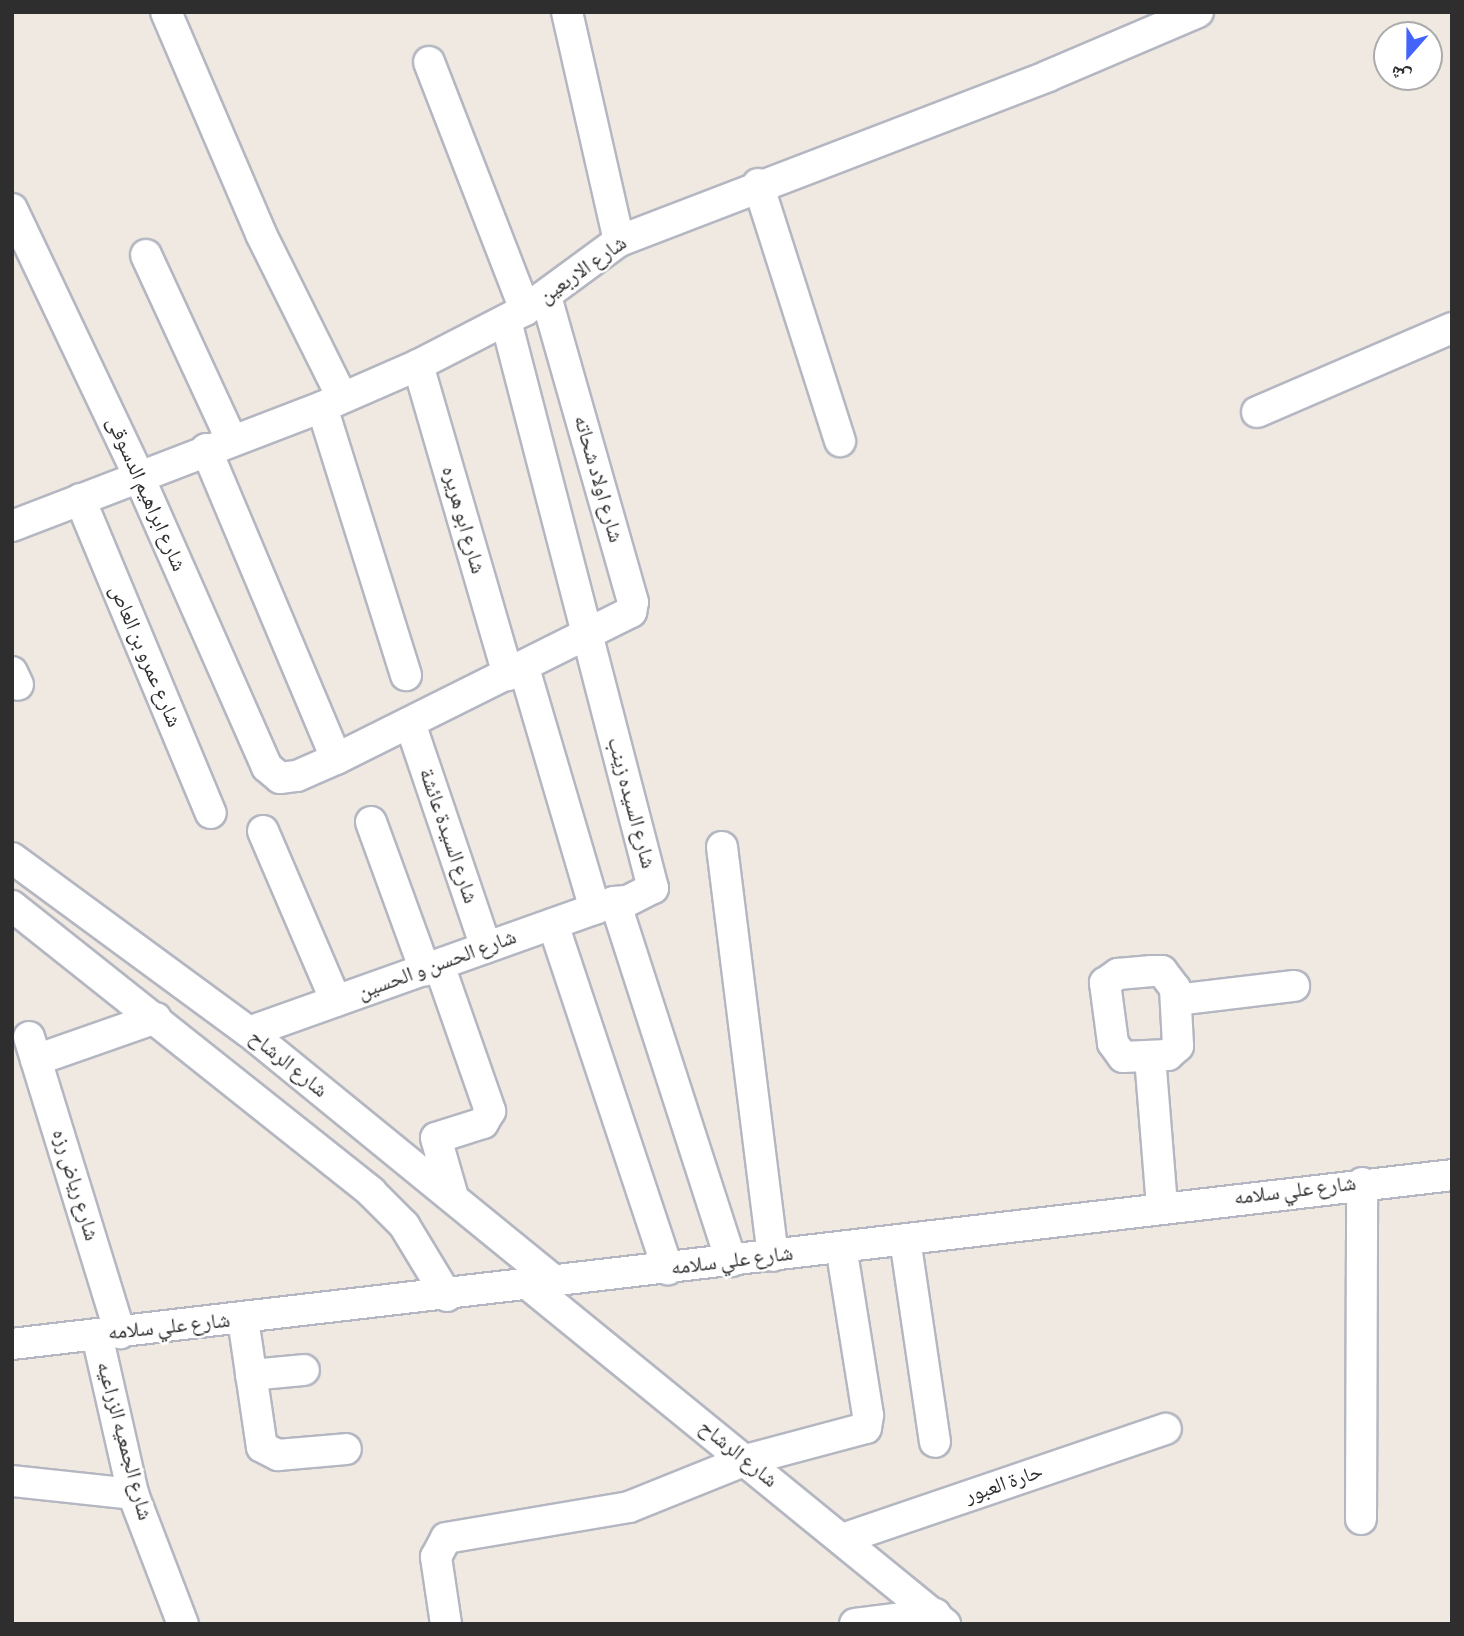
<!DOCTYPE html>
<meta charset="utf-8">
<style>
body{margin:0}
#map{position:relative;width:1464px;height:1636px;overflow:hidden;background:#efe9e1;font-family:"Alegreya Sans","Noto Naskh Arabic",sans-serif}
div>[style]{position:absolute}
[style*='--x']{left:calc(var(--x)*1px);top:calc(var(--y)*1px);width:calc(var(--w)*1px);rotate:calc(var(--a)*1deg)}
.roads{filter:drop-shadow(2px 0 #b4b7c1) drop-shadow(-2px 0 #b4b7c1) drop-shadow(0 2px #b4b7c1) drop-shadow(0 -2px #b4b7c1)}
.minor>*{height:30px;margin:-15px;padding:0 15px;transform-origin:15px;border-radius:15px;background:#fff}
span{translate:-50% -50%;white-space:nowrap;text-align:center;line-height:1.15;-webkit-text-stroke:5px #fff;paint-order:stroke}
.street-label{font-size:21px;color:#2e2e2e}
.frame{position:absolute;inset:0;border:14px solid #2e2e2e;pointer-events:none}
.north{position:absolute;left:1373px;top:21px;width:70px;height:70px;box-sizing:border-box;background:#fff;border:2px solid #ababab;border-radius:50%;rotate:201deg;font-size:19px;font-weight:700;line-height:28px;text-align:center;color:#2e2e2e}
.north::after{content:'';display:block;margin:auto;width:24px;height:32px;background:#4264fb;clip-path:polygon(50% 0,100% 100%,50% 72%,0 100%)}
</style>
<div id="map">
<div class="roads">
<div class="minor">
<i style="--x:166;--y:12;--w:241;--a:66.8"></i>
<i style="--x:261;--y:234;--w:182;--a:63.6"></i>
<i style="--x:567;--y:12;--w:235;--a:77.2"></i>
<i style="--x:429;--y:62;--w:266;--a:68.8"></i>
<i style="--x:758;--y:184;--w:270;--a:72.3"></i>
<i style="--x:12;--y:209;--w:297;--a:64.6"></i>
<i style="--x:139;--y:477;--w:317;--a:66.2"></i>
<i style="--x:267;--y:767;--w:17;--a:40"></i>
<i style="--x:280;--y:778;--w:17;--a:-7"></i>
<i style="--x:297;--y:776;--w:43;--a:-23.6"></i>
<i style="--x:336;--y:759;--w:330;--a:-26.5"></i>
<i style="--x:631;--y:612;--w:10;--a:-79"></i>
<i style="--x:633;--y:602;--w:317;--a:-105.9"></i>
<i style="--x:146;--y:255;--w:203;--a:65.2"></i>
<i style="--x:506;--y:321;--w:586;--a:75.47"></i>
<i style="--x:653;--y:888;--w:35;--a:153"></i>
<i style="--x:622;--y:904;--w:10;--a:107"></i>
<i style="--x:619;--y:914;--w:365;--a:72.1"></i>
<i style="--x:418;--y:365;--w:323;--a:73.8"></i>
<i style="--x:322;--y:407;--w:281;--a:72.6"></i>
<i style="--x:1257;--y:412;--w:212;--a:-23.3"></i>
<i style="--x:206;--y:449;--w:336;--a:67.2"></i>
<i style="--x:80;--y:499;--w:340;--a:67.4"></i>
<i style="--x:12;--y:526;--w:332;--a:-21"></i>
<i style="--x:322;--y:407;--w:105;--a:-23.6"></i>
<i style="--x:418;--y:365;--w:120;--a:-27.2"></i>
<i style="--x:525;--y:310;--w:117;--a:-36.3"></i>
<i style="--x:619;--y:241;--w:460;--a:-21"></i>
<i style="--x:1048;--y:76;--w:163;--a:-23.1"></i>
<i style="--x:524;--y:668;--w:251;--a:73.6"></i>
<i style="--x:12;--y:672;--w:14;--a:65"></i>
<i style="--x:410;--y:723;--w:237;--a:71.3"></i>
<i style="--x:371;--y:822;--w:158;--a:70"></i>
<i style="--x:263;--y:831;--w:185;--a:66.8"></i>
<i style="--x:722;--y:847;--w:412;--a:82.9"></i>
<i style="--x:12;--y:858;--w:294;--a:36.3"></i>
<i style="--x:249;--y:1032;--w:395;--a:39.2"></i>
<i style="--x:12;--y:906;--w:459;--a:38.5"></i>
<i style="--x:371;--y:1192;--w:47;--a:45"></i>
<i style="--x:404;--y:1225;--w:83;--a:58.8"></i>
<i style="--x:553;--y:924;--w:364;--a:71.6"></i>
<i style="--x:439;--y:965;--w:155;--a:70.7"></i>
<i style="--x:490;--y:1111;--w:14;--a:120"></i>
<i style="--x:483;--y:1123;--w:49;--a:162.3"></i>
<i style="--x:436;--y:1138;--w:61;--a:73.9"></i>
<i style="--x:1152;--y:971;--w:10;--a:0"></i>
<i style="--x:1162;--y:971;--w:21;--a:53"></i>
<i style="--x:1175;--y:988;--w:58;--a:87"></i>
<i style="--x:1178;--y:1046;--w:13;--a:138"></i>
<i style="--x:1168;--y:1055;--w:45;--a:177.5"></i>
<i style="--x:1123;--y:1057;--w:17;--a:-126"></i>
<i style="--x:1113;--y:1043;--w:61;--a:-97.6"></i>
<i style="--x:1105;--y:983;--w:16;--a:-35"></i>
<i style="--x:1118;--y:974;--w:34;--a:-5"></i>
<i style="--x:1176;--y:1000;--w:119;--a:-6.8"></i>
<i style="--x:249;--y:1032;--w:387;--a:-19.6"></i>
<i style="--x:614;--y:902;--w:12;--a:-5"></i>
<i style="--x:29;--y:1037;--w:310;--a:72.9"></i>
<i style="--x:1150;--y:1057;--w:150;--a:85.4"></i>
<i style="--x:36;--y:1060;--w:127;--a:-19.3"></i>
<i style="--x:905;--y:1239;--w:205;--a:81.6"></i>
<i style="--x:529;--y:1285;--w:537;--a:39.18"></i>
<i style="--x:243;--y:1319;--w:129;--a:81.6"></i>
<i style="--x:262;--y:1447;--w:18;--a:27"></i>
<i style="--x:278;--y:1455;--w:68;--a:-5"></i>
<i style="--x:97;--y:1335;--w:163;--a:77.2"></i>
<i style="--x:133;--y:1494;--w:139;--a:69"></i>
<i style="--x:12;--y:1344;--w:1450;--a:-6.69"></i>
<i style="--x:251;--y:1375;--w:53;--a:-5.4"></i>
<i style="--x:12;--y:1481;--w:122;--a:6.1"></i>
<i style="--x:1361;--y:1519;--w:336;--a:-89.8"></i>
<i style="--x:842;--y:1539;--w:342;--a:-18.8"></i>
<i style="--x:446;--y:1624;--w:68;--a:-98.5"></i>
<i style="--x:436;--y:1557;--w:21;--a:-62"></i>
<i style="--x:446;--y:1538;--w:186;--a:-9.6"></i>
<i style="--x:629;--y:1507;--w:126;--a:-21.9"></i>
<i style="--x:746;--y:1460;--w:124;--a:-14.9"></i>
<i style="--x:866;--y:1428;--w:13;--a:-81"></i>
<i style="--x:868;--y:1415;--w:170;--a:-99.1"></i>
<i style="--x:855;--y:1624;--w:81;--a:-7.1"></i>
</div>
</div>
<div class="street-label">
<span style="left:583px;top:270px;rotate:-35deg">شارع الاربعين</span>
<span style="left:598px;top:479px;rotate:74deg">شارع اولاد شحاته</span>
<span style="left:146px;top:494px;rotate:66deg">شارع ابراهيم الدسوقى</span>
<span style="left:463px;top:520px;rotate:74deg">شارع ابو هريره</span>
<span style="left:145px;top:656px;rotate:67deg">شارع عمرو بن العاص</span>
<span style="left:631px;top:803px;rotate:75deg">شارع السيده زينب</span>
<span style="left:448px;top:836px;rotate:71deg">شارع السيدة عائشة</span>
<span style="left:437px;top:965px;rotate:-20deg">شارع الحسن و الحسين</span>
<span style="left:288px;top:1064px;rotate:39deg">شارع الرشاح</span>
<span style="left:75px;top:1185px;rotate:73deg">شارع رياض رزه</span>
<span style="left:1295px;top:1191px;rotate:-7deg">شارع علي سلامه</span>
<span style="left:732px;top:1261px;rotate:-7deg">شارع علي سلامه</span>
<span style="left:169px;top:1327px;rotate:-6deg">شارع علي سلامه</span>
<span style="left:124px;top:1441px;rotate:75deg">شارع الجمعيه الزراعيه</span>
<span style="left:738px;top:1454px;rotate:39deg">شارع الرشاح</span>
<span style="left:1004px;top:1484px;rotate:-19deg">حارة العبور</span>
</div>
<div class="frame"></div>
<div class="north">ش</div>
</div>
